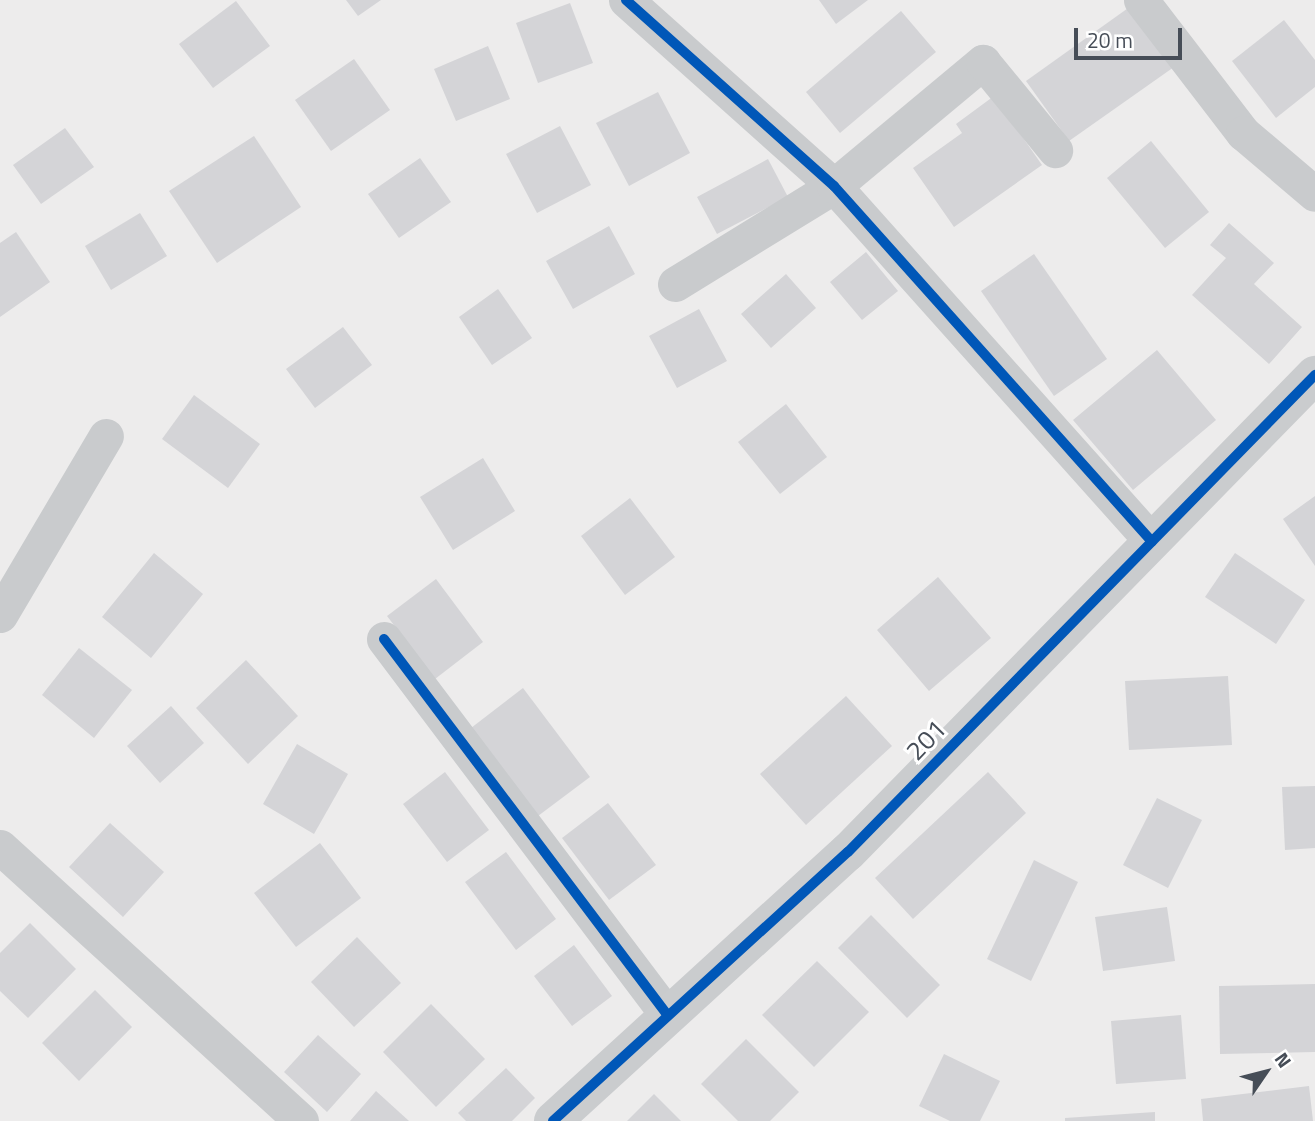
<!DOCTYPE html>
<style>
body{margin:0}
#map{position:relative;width:1315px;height:1121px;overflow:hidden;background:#edecec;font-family:"Titillium Web",sans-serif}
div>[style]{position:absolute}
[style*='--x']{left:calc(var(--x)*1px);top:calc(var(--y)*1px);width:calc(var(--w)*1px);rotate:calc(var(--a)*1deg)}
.building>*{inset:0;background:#d4d4d7}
.street>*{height:35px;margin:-17.5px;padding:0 17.5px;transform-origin:17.5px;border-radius:17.5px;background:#c9cbcd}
.secondary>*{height:38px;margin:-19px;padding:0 19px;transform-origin:19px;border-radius:19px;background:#caccce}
.cycleway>*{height:10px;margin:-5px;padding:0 5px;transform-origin:5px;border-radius:5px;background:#0057b8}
span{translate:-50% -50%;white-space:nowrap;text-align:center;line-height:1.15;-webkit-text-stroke:6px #fff;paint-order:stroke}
.street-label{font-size:26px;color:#464d57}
.north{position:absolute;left:1231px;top:1037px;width:70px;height:70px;-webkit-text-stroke:5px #fff;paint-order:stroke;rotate:55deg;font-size:19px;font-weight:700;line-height:28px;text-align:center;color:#464d57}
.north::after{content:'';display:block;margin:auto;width:24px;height:32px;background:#464d57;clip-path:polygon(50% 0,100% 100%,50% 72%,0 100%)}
.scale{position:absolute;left:1074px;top:28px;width:108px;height:32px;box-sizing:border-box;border:4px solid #464d57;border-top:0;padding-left:9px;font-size:21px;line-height:24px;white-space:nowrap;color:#464d57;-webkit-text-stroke:5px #fff;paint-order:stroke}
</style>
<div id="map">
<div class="building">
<i style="clip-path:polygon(346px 0,381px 0,358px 16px)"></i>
<i style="clip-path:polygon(819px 0,868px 0,836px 24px)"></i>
<i style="clip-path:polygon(236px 1px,270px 46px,213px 88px,179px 44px)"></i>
<i style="clip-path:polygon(570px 3px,593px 63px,538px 83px,516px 23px)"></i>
<i style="clip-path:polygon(1131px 6px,1174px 67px,1069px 141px,1026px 81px)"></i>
<i style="clip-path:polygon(901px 11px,936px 52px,840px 133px,806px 92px)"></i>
<i style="clip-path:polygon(1284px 20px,1315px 60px,1315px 87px,1276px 118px,1232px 61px)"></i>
<i style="clip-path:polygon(488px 46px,510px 99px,456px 121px,434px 69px)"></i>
<i style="clip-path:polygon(354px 59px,390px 110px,331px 151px,295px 100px)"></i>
<i style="clip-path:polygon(658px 92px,690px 153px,629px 186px,596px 123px)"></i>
<i style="clip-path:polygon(994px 96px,1042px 165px,954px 227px,913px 168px,962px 133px,956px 124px)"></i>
<i style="clip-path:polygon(560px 126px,591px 185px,537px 213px,506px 154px)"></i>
<i style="clip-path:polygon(65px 128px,94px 167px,41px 204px,13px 165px)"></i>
<i style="clip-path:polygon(254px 136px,301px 207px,217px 263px,169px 191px)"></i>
<i style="clip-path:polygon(1151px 141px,1209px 212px,1165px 248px,1107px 178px)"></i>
<i style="clip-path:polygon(420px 158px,451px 202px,399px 238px,368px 194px)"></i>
<i style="clip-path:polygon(768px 159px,788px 197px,717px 234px,697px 197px)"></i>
<i style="clip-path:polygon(140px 213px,167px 256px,111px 290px,85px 246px)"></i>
<i style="clip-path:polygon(1229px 223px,1274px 263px,1254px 284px,1302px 327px,1269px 364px,1192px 295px,1226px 258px,1210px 245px)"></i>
<i style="clip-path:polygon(609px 226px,635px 274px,573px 309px,546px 261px)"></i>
<i style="clip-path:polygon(16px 232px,50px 282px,0 317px,0 243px)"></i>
<i style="clip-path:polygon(866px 252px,898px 291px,862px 320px,830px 282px)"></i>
<i style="clip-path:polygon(1034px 254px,1107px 359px,1054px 396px,981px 291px)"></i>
<i style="clip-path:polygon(786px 274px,816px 308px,771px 348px,741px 314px)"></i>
<i style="clip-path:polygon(498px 289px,532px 338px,492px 365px,459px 317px)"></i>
<i style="clip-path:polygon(699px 309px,727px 361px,677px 388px,649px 336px)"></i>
<i style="clip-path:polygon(343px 327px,372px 365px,315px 408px,286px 369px)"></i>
<i style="clip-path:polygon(1157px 350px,1216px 420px,1133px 490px,1073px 420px)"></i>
<i style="clip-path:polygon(194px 395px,260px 444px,228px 488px,162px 439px)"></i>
<i style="clip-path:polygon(786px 404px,827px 457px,780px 494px,738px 442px)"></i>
<i style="clip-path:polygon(483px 458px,515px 511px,453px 550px,420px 497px)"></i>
<i style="clip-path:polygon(1315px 496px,1315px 566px,1283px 519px)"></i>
<i style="clip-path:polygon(630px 498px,675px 557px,625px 595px,581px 536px)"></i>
<i style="clip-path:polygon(154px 553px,203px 594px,151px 658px,102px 617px)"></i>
<i style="clip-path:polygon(1235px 553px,1305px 600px,1276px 644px,1205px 597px)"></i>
<i style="clip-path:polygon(938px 577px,991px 638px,929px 691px,877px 630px)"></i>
<i style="clip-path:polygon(436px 579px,483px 642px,435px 679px,387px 616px)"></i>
<i style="clip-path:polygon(79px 648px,132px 690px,94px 738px,42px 695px)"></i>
<i style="clip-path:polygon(246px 660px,298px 716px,248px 764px,196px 708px)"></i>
<i style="clip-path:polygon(1228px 676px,1232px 745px,1129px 750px,1125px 681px)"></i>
<i style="clip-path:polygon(523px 688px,590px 777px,538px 816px,471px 728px)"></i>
<i style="clip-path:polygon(846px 696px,892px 746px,806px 825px,760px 774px)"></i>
<i style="clip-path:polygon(171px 706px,204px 743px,160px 783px,127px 746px)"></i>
<i style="clip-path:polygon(297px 744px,348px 774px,314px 834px,263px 804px)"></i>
<i style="clip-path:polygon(445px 772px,489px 830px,447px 862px,403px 804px)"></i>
<i style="clip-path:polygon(988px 772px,1026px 813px,913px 919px,875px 878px)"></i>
<i style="clip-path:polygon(1315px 786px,1315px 848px,1285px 850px,1282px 787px)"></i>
<i style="clip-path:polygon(1157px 798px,1202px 820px,1168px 888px,1123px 865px)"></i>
<i style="clip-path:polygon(608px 803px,656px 865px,609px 900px,562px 838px)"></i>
<i style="clip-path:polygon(110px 823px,164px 872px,123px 917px,69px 867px)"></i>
<i style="clip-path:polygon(320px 843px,361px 898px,296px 947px,254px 893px)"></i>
<i style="clip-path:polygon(506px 852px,556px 919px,516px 950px,465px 882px)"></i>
<i style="clip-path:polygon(1034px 860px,1078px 882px,1031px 981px,987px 959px)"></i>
<i style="clip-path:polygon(1167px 907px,1175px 961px,1103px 971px,1095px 917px)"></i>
<i style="clip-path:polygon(871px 915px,940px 985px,907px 1018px,838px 948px)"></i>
<i style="clip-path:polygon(30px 923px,76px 969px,28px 1018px,0 991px,0 953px)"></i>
<i style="clip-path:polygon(357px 937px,401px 983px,354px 1027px,311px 982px)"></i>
<i style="clip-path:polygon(574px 945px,612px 996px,572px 1026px,534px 976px)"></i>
<i style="clip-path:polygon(817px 961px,869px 1012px,814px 1067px,762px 1015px)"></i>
<i style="clip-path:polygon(1315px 984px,1315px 1052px,1220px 1054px,1219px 986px)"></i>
<i style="clip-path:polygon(95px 990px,132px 1027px,79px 1081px,42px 1043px)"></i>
<i style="clip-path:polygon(431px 1004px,485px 1059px,436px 1107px,383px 1052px)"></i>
<i style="clip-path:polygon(1181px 1015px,1186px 1079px,1116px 1084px,1111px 1021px)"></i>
<i style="clip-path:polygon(318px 1035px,361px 1074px,327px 1112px,284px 1072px)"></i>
<i style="clip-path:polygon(746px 1039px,799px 1092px,770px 1121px,738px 1121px,701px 1084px)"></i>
<i style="clip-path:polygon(944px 1054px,1000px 1081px,980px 1121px,950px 1121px,919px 1106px)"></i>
<i style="clip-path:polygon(506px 1068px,535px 1098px,512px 1121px,466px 1121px,458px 1113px)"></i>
<i style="clip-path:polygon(1309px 1086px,1313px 1121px,1203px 1121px,1201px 1099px)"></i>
<i style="clip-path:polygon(376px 1091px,409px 1121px,350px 1121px)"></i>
<i style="clip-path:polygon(654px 1094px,681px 1121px,627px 1121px)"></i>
<i style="clip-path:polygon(1155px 1112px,1155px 1121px,1065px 1121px,1065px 1118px)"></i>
</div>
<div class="street">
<i style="--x:626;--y:0;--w:279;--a:41.8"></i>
<i style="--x:834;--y:186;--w:477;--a:48.2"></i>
<i style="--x:1141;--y:0;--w:168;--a:52.5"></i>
<i style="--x:1243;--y:133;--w:94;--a:40.3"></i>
<i style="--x:675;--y:284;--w:187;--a:-31.6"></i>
<i style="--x:834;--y:186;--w:194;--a:-39.8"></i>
<i style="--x:983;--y:62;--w:114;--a:50.7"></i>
<i style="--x:0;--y:615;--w:208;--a:-59.4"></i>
<i style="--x:384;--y:639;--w:470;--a:53"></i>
<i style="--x:0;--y:847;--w:407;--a:42.3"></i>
</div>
<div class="secondary">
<i style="--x:553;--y:1121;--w:399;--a:-42.4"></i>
<i style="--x:848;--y:852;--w:668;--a:-45.61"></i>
</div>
<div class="cycleway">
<i style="--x:626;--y:0;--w:279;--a:41.8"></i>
<i style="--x:834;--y:186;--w:477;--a:48.2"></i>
<i style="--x:384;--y:639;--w:470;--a:53"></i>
<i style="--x:553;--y:1121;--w:399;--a:-42.4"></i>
<i style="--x:848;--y:852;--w:668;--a:-45.61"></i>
</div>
<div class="street-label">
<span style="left:926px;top:740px;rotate:-46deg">201</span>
</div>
<div class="north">N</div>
<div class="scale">20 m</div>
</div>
